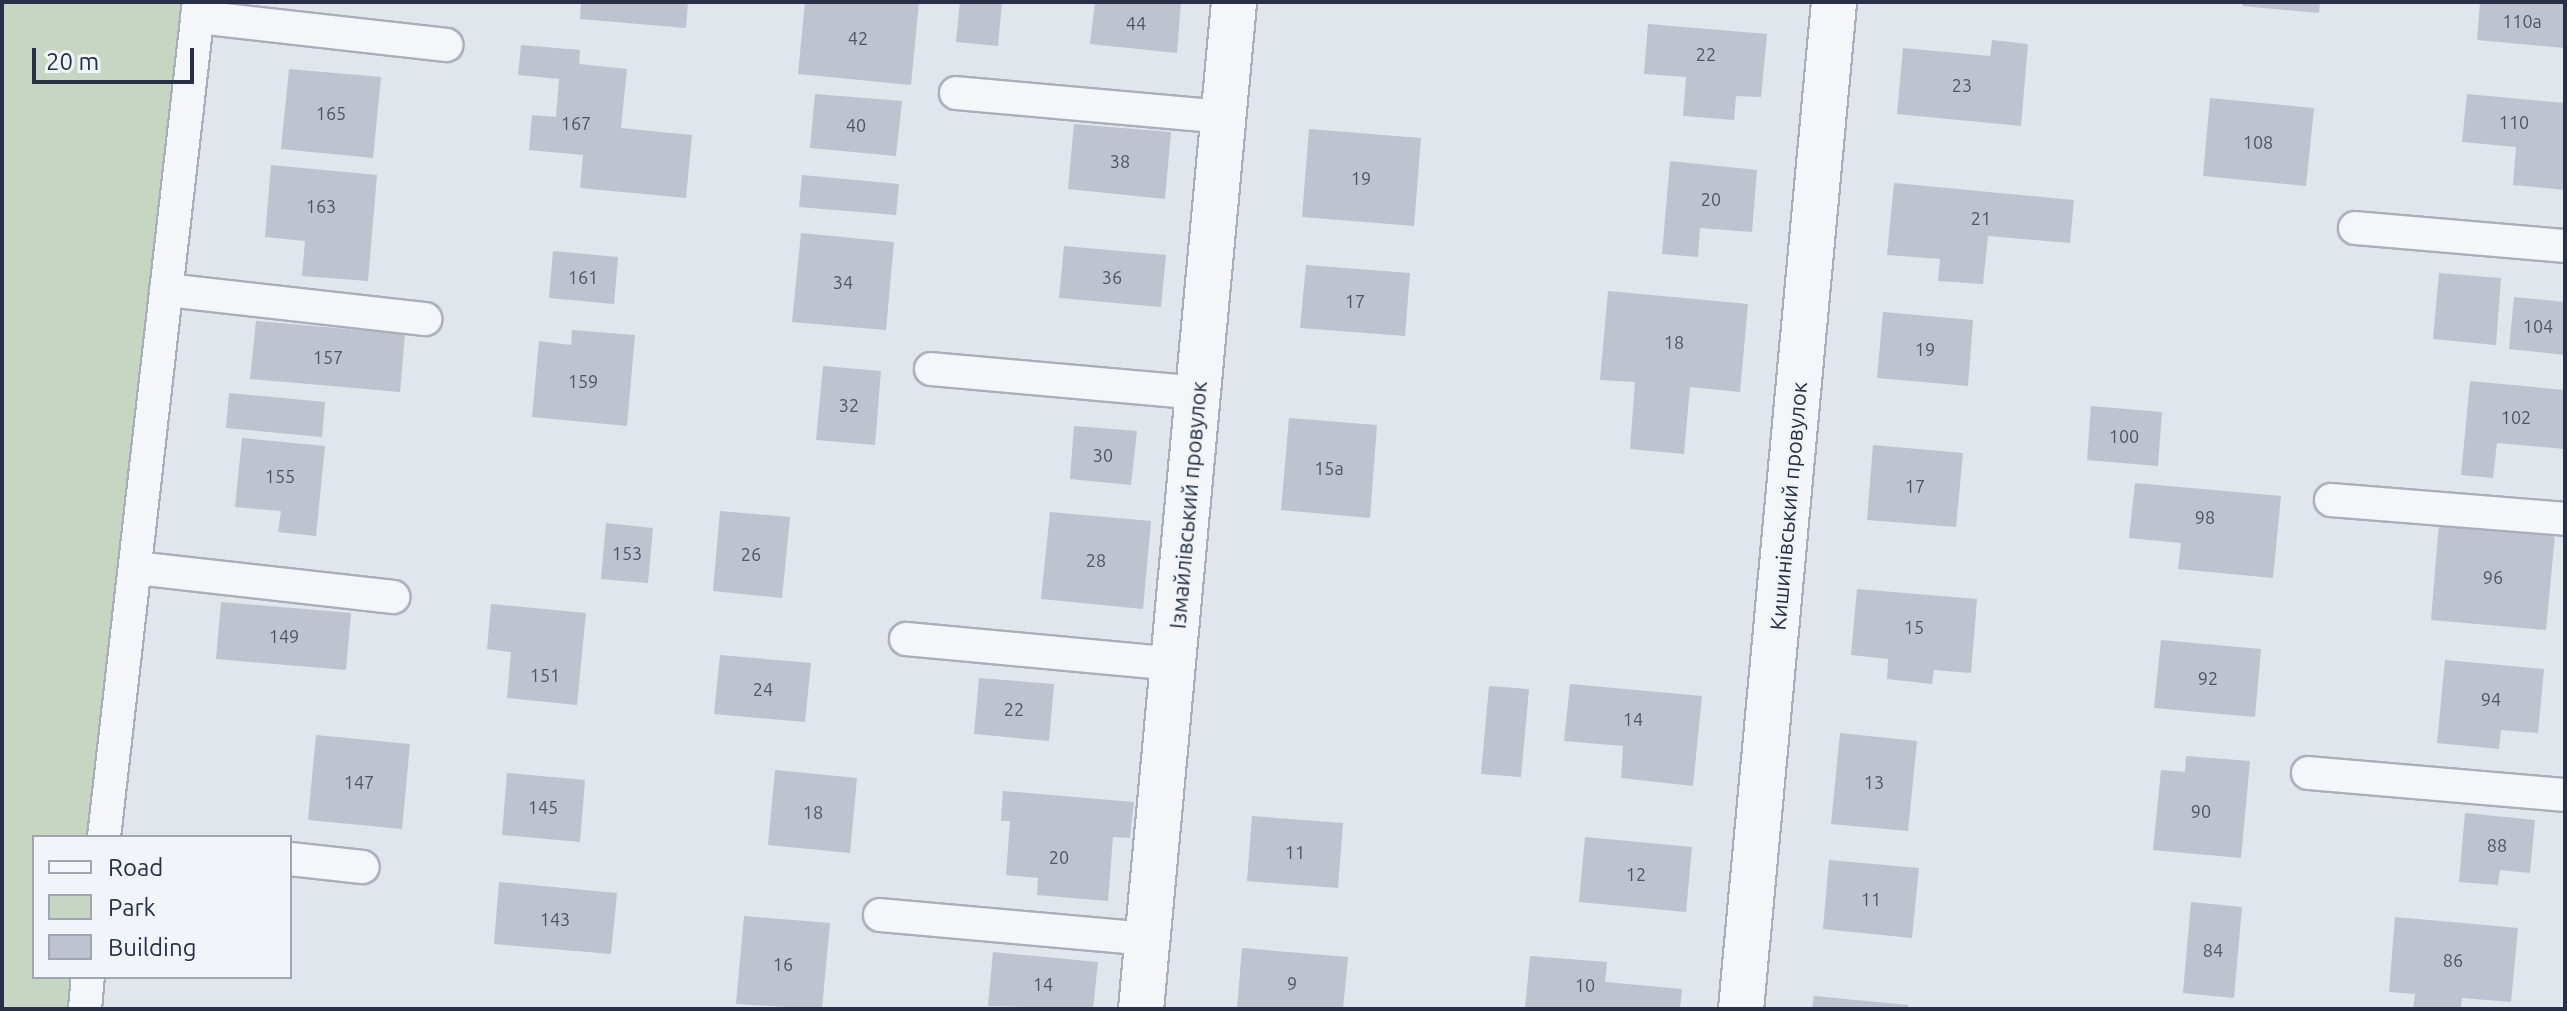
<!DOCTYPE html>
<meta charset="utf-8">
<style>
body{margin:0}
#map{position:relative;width:2567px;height:1011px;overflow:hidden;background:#e1e5ec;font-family:Ubuntu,sans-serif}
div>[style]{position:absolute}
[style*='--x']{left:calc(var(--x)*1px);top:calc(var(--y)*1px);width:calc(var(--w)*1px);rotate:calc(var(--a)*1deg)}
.green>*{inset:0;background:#c6d6c2}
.building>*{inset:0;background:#bec3cf}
.roads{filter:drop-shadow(2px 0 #a9afba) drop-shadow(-2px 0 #a9afba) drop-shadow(0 2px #a9afba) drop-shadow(0 -2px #a9afba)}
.lane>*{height:32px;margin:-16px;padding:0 16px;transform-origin:16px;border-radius:16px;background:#f5f6f9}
.street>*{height:44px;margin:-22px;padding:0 22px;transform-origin:22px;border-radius:22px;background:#f5f6f9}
span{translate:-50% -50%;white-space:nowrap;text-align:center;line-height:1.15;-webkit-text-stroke:6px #f1f4f8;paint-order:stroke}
.number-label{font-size:18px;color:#4d5568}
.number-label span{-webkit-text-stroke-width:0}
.street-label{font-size:22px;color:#273046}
.frame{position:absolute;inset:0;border:4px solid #273046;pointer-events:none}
.legend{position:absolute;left:32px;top:835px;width:260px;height:144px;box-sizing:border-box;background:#f1f4f8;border:2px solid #a0a6b1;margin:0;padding:10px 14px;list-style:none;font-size:24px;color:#273046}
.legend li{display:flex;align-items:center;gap:16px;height:40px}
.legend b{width:40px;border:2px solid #a0a6b1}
.scale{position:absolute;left:32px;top:48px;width:162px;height:36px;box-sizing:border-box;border:4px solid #273046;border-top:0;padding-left:10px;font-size:24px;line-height:28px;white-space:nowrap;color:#273046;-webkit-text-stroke:6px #f1f4f8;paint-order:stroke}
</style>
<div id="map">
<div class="green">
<i style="clip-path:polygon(2px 2px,182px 2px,89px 837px,34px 837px,34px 977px,73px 977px,70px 1009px,2px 1009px)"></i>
</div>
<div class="building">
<i style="clip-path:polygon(581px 2px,688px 2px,686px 28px,580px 19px)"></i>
<i style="clip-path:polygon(805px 2px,919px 2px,911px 85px,798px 74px)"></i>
<i style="clip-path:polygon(960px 2px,1002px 2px,998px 46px,956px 42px)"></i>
<i style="clip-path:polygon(1095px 2px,1181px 2px,1177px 53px,1090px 44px)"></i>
<i style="clip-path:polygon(2243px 2px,2320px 2px,2319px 13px,2242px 6px)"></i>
<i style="clip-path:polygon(2480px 2px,2565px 2px,2565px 48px,2477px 40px)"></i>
<i style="clip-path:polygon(1648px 24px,1767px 34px,1761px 97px,1736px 96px,1734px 120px,1683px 116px,1686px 77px,1644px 74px)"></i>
<i style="clip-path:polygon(1992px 40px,2028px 44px,2021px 126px,1897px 114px,1903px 48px,1990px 56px)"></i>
<i style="clip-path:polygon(521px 45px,580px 50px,579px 64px,627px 69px,621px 128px,692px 135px,686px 198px,580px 188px,583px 155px,529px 150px,532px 115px,556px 117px,559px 79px,518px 75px)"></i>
<i style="clip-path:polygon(289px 69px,381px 77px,373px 158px,281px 149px)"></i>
<i style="clip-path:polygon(815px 94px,902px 101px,896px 156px,810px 148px)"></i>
<i style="clip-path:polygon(2467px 94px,2565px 103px,2565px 190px,2513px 185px,2516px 147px,2462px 142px)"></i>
<i style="clip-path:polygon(2210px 98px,2314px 108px,2306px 186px,2203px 176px)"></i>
<i style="clip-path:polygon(1074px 124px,1171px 132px,1165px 199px,1068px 189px)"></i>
<i style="clip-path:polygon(1309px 129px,1421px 138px,1414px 226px,1302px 217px)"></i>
<i style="clip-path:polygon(1670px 161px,1757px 170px,1752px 232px,1700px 228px,1698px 257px,1662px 254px)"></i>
<i style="clip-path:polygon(271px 165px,377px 175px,368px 281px,302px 276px,305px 241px,265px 237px)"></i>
<i style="clip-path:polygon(802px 175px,899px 184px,896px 215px,799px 207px)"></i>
<i style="clip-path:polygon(1894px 183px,2074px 200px,2070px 243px,1988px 236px,1983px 284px,1938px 281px,1940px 259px,1887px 255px)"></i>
<i style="clip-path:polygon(801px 233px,894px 242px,886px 330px,792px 322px)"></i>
<i style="clip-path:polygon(1064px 246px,1166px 255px,1161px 307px,1059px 298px)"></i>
<i style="clip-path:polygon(553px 251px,618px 257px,614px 304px,549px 298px)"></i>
<i style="clip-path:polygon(1306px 265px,1410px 273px,1405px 336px,1300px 328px)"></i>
<i style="clip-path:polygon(2439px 273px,2501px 278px,2496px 345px,2433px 339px)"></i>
<i style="clip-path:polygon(1608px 291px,1748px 304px,1740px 392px,1690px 387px,1684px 454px,1630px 449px,1635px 382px,1600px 380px)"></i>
<i style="clip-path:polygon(2514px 297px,2565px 302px,2565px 355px,2509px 349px)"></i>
<i style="clip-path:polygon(1883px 312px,1973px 320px,1968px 386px,1877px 378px)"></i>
<i style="clip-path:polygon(256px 321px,405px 334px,400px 392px,250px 379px)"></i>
<i style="clip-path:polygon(572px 330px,635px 335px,627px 426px,532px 417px,539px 341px,571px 345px)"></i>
<i style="clip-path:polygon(823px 366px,881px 371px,875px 445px,816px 440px)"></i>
<i style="clip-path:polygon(2470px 381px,2565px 390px,2564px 449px,2497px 443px,2493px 478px,2461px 475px)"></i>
<i style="clip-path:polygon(229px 393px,325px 402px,322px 437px,226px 428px)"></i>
<i style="clip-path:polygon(2091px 406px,2162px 412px,2158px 466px,2087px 460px)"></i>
<i style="clip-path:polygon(1289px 418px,1377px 425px,1370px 518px,1281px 510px)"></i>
<i style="clip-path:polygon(1074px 426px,1137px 431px,1131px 485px,1070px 479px)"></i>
<i style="clip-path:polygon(242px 438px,325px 446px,316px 536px,278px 532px,281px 511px,235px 507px)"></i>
<i style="clip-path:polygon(1873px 445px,1963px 453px,1956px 527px,1867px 520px)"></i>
<i style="clip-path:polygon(2135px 483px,2281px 496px,2273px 578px,2178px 569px,2181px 543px,2129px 538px)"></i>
<i style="clip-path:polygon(720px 511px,790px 517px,782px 598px,713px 591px)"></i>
<i style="clip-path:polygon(1050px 512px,1151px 521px,1143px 609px,1041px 599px)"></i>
<i style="clip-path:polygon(606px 523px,653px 528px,648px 583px,601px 579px)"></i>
<i style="clip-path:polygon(2439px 523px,2555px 534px,2546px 630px,2431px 620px)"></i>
<i style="clip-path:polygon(1857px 589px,1977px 599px,1971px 673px,1934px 670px,1932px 684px,1887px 679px,1888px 659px,1851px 655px)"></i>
<i style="clip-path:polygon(221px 602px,351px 613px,346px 670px,216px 659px)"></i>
<i style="clip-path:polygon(491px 604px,586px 613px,577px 705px,507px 698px,511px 652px,487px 649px)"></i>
<i style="clip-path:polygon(2161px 640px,2261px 649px,2255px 717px,2154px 708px)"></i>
<i style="clip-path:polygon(720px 655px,811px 663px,805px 722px,714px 714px)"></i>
<i style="clip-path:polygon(2445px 660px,2544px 669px,2538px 733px,2501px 730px,2499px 749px,2437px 743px)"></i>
<i style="clip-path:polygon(979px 678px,1054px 684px,1049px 741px,974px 734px)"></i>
<i style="clip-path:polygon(1570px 684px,1702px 696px,1693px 786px,1621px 778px,1623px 746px,1564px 741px)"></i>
<i style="clip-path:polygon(1489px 686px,1529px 689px,1521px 777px,1481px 774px)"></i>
<i style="clip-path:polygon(1840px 733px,1917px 741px,1908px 831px,1831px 824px)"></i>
<i style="clip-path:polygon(316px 735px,410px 744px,402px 829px,308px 820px)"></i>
<i style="clip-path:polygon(2186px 756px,2250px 761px,2241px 858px,2153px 850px,2161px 770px,2185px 772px)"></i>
<i style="clip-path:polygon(775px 770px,857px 778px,850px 853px,768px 845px)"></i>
<i style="clip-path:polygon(507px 773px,585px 780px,580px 842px,502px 835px)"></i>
<i style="clip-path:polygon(1003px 791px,1134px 802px,1130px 838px,1113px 837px,1108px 901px,1037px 895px,1038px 878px,1006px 875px,1010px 821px,1001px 821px)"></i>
<i style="clip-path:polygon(2465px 813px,2535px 820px,2530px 873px,2500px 870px,2498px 885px,2459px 882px)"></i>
<i style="clip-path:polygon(1252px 816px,1343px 823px,1338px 888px,1247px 881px)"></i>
<i style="clip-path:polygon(1585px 837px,1692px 847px,1686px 912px,1579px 902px)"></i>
<i style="clip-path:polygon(1829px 860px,1919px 868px,1912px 938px,1823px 929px)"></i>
<i style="clip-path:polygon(499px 882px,617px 893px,611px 954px,494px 944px)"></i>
<i style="clip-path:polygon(2191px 902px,2242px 907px,2234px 998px,2183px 993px)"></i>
<i style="clip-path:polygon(744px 916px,830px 923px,822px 1009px,736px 1004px)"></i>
<i style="clip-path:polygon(2395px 917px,2518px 928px,2511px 1002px,2462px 998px,2461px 1009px,2413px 1009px,2415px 994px,2389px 992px)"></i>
<i style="clip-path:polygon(1242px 948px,1348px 957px,1343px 1009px,1237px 1009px)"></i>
<i style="clip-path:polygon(993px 952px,1098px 962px,1093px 1009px,988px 1006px)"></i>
<i style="clip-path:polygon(1530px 956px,1607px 962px,1605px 982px,1682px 989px,1680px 1009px,1525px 1009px)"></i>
<i style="clip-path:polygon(1814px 996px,1908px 1005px,1908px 1009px,1812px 1009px)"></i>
</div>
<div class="roads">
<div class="lane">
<i style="--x:197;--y:17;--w:251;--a:6.4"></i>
<i style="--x:956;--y:93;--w:269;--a:5.1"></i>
<i style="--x:2355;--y:228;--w:211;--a:4.9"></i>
<i style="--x:166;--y:290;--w:261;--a:6.4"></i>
<i style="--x:931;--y:369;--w:268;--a:5.1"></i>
<i style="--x:2331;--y:500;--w:235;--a:4.6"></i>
<i style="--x:135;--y:568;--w:260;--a:6.4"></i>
<i style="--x:906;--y:639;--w:268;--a:5.3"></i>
<i style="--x:2308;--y:773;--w:258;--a:4.9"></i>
<i style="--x:104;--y:837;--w:840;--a:-83.51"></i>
<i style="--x:290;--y:859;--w:73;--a:6.3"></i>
<i style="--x:880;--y:915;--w:269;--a:5.1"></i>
<i style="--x:85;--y:1009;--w:32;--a:-85"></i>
</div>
<div class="street">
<i style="--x:1141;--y:1009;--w:1011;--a:-84.72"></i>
<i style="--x:1741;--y:1009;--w:1011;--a:-84.72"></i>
</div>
</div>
<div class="number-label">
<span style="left:2522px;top:21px">110а</span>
<span style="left:1136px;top:23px">44</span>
<span style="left:858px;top:38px">42</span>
<span style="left:1706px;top:54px">22</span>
<span style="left:1962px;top:85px">23</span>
<span style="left:331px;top:113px">165</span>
<span style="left:2514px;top:122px">110</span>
<span style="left:576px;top:123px">167</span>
<span style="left:856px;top:125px">40</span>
<span style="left:2258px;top:142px">108</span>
<span style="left:1120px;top:161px">38</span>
<span style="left:1361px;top:178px">19</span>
<span style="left:1711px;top:199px">20</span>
<span style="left:321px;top:206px">163</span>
<span style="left:1981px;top:218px">21</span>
<span style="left:583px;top:277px">161</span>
<span style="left:1112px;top:277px">36</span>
<span style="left:843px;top:282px">34</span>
<span style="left:1355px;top:301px">17</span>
<span style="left:2538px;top:326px">104</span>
<span style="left:1674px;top:342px">18</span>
<span style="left:1925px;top:349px">19</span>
<span style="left:328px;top:357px">157</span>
<span style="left:583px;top:381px">159</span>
<span style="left:849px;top:405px">32</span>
<span style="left:2516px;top:417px">102</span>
<span style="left:2124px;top:436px">100</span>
<span style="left:1103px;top:455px">30</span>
<span style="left:1329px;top:468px">15а</span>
<span style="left:280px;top:476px">155</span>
<span style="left:1915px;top:486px">17</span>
<span style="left:2205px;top:517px">98</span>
<span style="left:627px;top:553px">153</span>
<span style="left:751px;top:554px">26</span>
<span style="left:1096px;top:560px">28</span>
<span style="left:2493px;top:577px">96</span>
<span style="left:1914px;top:627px">15</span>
<span style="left:284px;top:636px">149</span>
<span style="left:545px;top:675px">151</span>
<span style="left:2208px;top:678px">92</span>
<span style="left:763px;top:689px">24</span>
<span style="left:2491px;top:699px">94</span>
<span style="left:1014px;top:709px">22</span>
<span style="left:1633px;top:719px">14</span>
<span style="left:359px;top:782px">147</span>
<span style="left:1874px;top:782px">13</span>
<span style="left:543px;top:807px">145</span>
<span style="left:2201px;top:811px">90</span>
<span style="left:813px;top:812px">18</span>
<span style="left:2497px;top:845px">88</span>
<span style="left:1295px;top:852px">11</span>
<span style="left:1059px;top:857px">20</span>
<span style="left:1636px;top:874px">12</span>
<span style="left:1871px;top:899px">11</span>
<span style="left:555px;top:919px">143</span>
<span style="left:2213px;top:950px">84</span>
<span style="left:2453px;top:960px">86</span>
<span style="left:783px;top:964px">16</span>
<span style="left:1292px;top:983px">9</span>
<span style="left:1043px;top:984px">14</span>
<span style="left:1585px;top:985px">10</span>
</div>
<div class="street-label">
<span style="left:1188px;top:505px;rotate:-85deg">Ізмайлівський провулок</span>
<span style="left:1788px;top:506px;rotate:-85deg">Кишинівський провулок</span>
</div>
<div class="frame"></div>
<ul class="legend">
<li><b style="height:10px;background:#f5f6f9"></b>Road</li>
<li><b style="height:22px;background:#c6d6c2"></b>Park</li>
<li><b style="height:22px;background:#bec3cf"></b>Building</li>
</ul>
<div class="scale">20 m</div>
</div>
